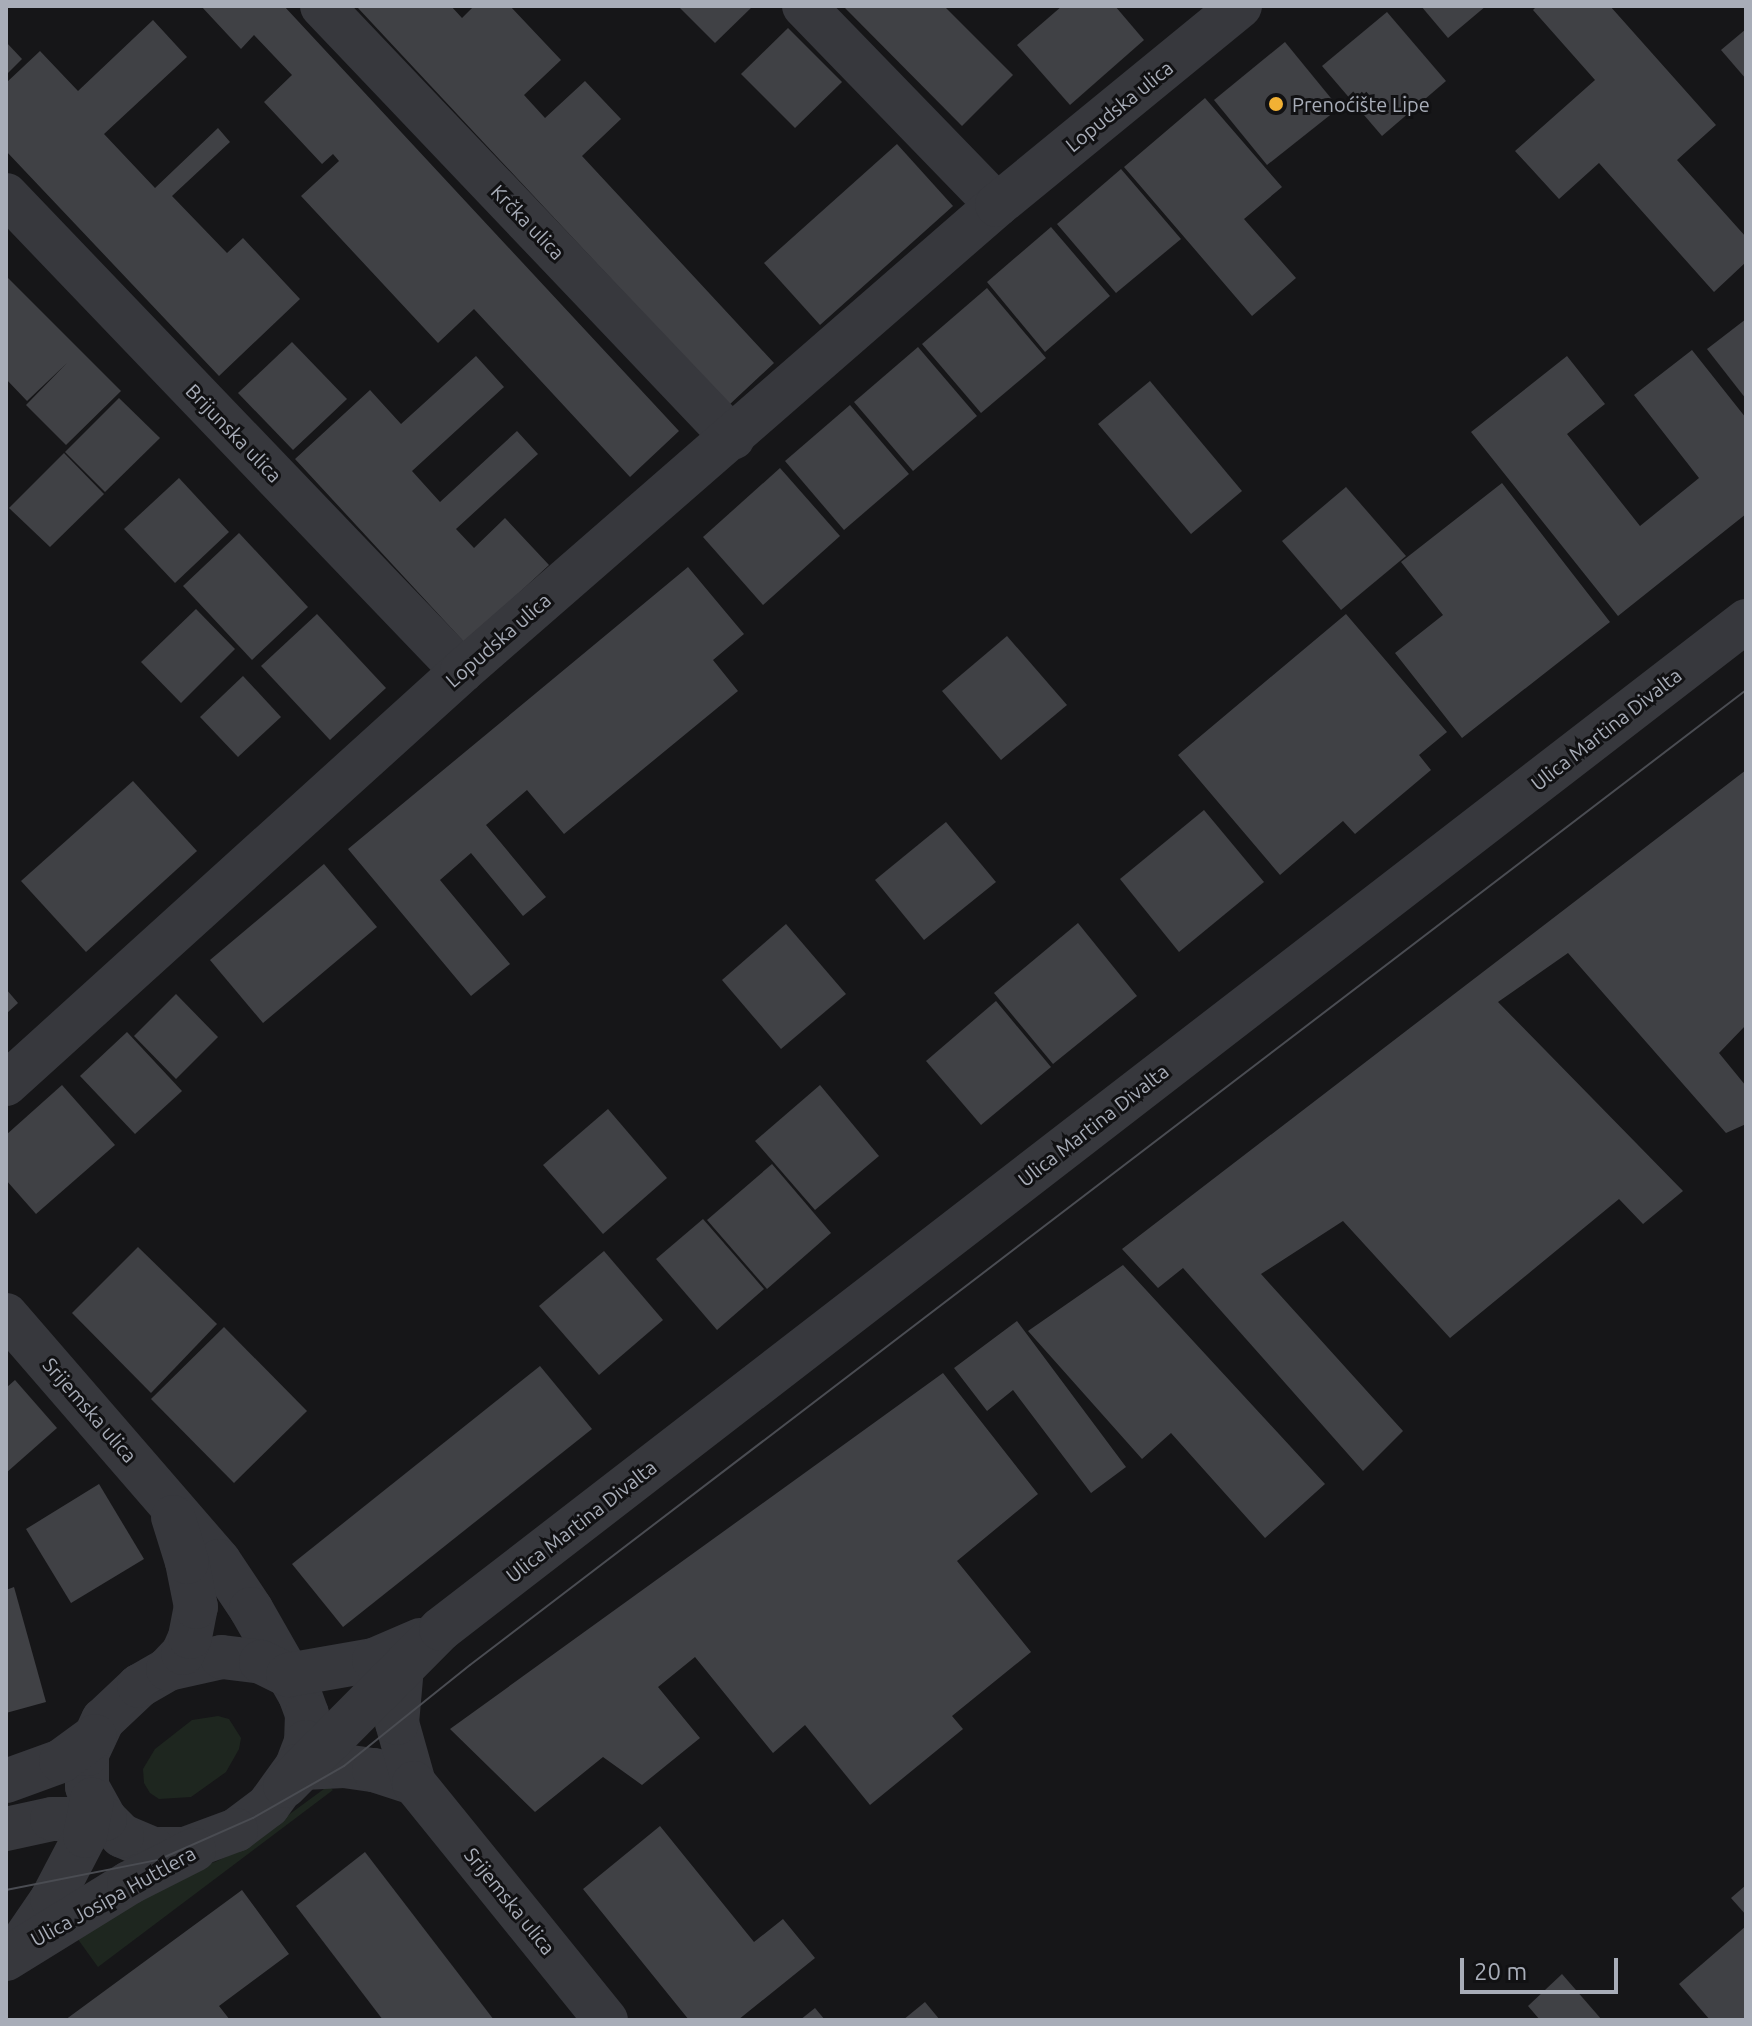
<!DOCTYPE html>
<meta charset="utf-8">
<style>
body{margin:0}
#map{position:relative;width:1752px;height:2026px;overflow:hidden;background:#161618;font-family:Ubuntu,sans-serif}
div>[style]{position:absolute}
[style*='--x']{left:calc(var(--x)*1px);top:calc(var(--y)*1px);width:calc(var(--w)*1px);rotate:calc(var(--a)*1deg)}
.green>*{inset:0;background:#1e261f}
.building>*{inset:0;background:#404145}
.minor>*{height:44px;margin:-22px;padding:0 22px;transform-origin:22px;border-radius:22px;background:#37383d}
.tram>*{height:2px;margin:-1px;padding:0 1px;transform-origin:1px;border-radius:1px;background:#4a4c52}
.dots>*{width:22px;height:22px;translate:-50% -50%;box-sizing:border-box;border:4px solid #111113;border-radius:50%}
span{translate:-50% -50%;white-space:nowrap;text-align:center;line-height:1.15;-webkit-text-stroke:6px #111113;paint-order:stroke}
.poi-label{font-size:20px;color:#a8adb8}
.left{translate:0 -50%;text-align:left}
.street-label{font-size:20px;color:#a8adb8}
.frame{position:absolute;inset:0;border:8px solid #a8adb8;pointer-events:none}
.scale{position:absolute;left:1460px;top:1958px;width:158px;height:36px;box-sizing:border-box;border:4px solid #a8adb8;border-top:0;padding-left:10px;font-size:24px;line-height:28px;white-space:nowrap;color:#a8adb8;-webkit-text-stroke:6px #111113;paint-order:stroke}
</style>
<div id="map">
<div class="green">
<i style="clip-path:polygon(218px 1716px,229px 1719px,241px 1738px,239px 1749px,226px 1772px,191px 1797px,159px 1799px,150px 1793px,144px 1783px,143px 1769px,155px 1749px,192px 1720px)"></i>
<i style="clip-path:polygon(328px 1786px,333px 1790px,98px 1967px,77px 1938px,188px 1868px,215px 1862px,242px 1849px)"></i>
</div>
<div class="building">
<i style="clip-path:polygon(201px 6px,284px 6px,679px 431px,630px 477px,474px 309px,438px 343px,301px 196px,339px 161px,333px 154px,322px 164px,264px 102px,292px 75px,254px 35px,241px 49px)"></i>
<i style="clip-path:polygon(361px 6px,451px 6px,462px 18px,474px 6px,510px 6px,561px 60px,524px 95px,545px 118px,585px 81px,621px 119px,582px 156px,774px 363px,729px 405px,358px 8px)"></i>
<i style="clip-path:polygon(678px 6px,753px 6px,715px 43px)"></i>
<i style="clip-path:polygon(843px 6px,944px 6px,1013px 75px,962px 126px)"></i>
<i style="clip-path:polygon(1062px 6px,1115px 6px,1144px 40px,1070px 105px,1017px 45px)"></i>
<i style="clip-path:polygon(1421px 6px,1486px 6px,1448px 38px)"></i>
<i style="clip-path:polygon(1537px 6px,1610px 6px,1716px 125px,1677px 160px,1746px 237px,1746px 262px,1714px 292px,1599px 163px,1559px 199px,1515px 151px,1595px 80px,1533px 10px)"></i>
<i style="clip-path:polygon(1387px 12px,1446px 81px,1382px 136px,1322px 66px)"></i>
<i style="clip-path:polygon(153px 20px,187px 57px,104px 134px,155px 188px,218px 128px,230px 142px,172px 196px,227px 253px,243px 238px,300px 299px,219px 376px,6px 151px,6px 83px,40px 51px,78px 91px)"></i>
<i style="clip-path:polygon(788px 28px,842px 82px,795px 128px,741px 74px)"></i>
<i style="clip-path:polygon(1746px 29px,1746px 79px,1721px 50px)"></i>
<i style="clip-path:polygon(6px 42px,22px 59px,6px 75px)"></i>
<i style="clip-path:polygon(1285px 42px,1339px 108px,1267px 165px,1214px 100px)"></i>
<i style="clip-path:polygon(1205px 98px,1282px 187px,1244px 219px,1296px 278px,1252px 316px,1124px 167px)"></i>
<i style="clip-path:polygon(897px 144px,953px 206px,820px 325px,764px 263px)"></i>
<i style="clip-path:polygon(1121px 169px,1181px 239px,1116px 293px,1057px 224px)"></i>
<i style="clip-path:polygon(1051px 227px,1110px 296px,1045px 352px,987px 282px)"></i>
<i style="clip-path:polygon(6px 276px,121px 391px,66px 445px,26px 405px,67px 363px,27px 401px,6px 379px)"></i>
<i style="clip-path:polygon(987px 288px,1046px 358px,981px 413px,922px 344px)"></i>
<i style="clip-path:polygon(1746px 319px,1746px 399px,1707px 349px)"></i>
<i style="clip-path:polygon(292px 342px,347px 399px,293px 450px,238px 393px)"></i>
<i style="clip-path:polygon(918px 347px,977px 416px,913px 471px,854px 402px)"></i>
<i style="clip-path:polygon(1692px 350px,1746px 418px,1746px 514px,1618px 616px,1471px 432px,1567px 356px,1605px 404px,1567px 434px,1640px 526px,1699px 478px,1634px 395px)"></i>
<i style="clip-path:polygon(476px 356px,504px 387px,412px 471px,440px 502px,517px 431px,538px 454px,456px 529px,474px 548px,505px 518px,549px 565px,465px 643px,295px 459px,370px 390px,401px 424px)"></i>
<i style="clip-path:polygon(1150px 381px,1242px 491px,1191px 534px,1098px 424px)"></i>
<i style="clip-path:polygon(119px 398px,160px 438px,105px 492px,65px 452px)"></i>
<i style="clip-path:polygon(850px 405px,909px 474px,844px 530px,785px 461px)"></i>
<i style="clip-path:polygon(64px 453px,104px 494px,50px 547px,9px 508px)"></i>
<i style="clip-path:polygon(780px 468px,840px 536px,763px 605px,703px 537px)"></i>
<i style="clip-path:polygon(179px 478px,229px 532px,175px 583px,124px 529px)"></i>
<i style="clip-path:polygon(1502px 483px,1610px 622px,1462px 738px,1395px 653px,1443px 615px,1401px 562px)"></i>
<i style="clip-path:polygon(1346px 487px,1406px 556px,1341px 610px,1282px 541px)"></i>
<i style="clip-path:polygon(239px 533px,308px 607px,252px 660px,183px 586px)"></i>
<i style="clip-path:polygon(688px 567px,744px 634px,713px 660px,738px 691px,564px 834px,527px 790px,486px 825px,546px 897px,523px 916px,471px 853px,440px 880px,510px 964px,471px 996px,348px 849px)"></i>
<i style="clip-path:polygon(196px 609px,235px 649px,181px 703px,141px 662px)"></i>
<i style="clip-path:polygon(317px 614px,386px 688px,330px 740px,261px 666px)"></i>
<i style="clip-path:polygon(1346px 614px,1447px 732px,1419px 755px,1431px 770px,1355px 834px,1343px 821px,1280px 875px,1178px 755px)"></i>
<i style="clip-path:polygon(1007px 636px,1067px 705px,1001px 760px,942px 691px)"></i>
<i style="clip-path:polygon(243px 676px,281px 717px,238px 757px,200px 717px)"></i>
<i style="clip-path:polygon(1746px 770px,1746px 1025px,1719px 1053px,1746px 1086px,1746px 1124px,1726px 1133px,1568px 953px,1498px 1002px,1683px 1191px,1643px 1224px,1619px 1199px,1450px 1338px,1343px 1221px,1261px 1274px,1403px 1431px,1363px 1471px,1183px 1268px,1158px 1288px,1122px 1249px)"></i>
<i style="clip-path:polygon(133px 781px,197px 851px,86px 952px,21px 881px)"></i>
<i style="clip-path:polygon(1204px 810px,1264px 882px,1179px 952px,1120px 879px)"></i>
<i style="clip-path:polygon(946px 822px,996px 882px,924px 940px,875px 880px)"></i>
<i style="clip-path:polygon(324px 864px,377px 927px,263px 1023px,210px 960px)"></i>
<i style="clip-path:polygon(1078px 923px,1137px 996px,1053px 1064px,994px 993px)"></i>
<i style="clip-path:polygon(786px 924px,846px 994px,781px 1049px,722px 980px)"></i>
<i style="clip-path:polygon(6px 989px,18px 1003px,6px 1014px)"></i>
<i style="clip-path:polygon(176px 994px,218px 1037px,176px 1079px,134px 1036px)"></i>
<i style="clip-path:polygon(996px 1001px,1051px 1067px,981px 1125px,926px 1061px)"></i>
<i style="clip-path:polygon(127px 1032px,182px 1091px,135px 1134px,80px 1076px)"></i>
<i style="clip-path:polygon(62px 1085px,115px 1145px,36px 1214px,6px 1180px,6px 1135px)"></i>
<i style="clip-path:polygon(820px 1085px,879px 1156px,815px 1210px,755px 1141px)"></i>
<i style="clip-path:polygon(608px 1109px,667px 1178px,603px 1234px,543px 1165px)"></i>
<i style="clip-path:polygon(772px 1164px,831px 1233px,767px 1289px,707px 1220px)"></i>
<i style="clip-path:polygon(703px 1219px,764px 1289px,717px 1330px,656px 1259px)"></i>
<i style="clip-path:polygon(138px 1247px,217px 1324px,151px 1393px,72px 1313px)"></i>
<i style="clip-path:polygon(604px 1251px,663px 1320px,599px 1375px,539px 1306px)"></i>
<i style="clip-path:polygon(1123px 1265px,1325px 1484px,1265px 1538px,1171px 1433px,1142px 1459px,1028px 1331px)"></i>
<i style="clip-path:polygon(1017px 1321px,1126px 1467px,1091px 1493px,1013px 1390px,987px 1411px,954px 1368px)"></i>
<i style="clip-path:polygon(224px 1327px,307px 1411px,234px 1483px,151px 1399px)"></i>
<i style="clip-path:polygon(540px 1366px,592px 1429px,343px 1627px,292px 1564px)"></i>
<i style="clip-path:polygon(943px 1373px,1038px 1494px,957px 1561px,1031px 1652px,952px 1716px,963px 1729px,870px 1805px,805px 1725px,773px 1753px,695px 1657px,658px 1687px,700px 1738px,642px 1785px,603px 1757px,535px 1812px,450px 1729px)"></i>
<i style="clip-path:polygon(15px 1380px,57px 1428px,6px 1473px,6px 1388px)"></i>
<i style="clip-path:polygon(99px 1484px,144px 1559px,71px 1603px,26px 1529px)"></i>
<i style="clip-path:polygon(14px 1587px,46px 1702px,6px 1713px,6px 1590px)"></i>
<i style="clip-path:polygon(660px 1826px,754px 1942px,783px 1919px,815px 1958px,738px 2020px,689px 2020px,583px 1889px)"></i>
<i style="clip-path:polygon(365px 1852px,494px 2020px,383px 2020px,296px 1906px)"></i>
<i style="clip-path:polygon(1746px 1885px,1746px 1915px,1731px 1898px)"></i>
<i style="clip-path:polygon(242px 1890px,289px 1954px,219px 2006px,230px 2020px,65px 2020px)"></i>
<i style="clip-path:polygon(1746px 1926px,1746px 2020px,1710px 2020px,1679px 1984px)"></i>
<i style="clip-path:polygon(1562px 1974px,1602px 2020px,1540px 2020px,1528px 2006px)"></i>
<i style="clip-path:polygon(925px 2002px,940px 2020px,903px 2020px)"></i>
<i style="clip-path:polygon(815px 2008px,825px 2020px,800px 2020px)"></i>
</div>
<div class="minor">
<i style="--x:322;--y:6;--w:596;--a:46.43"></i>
<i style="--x:804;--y:6;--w:277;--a:45.9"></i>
<i style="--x:6;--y:195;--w:659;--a:46.23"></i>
<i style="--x:6;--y:1084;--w:615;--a:-42.17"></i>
<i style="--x:462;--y:671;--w:709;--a:-41.06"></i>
<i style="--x:997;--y:205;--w:314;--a:-39.3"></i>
<i style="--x:6;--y:1315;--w:325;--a:49.1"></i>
<i style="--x:219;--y:1561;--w:58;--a:56.3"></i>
<i style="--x:251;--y:1609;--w:99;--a:60.3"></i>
<i style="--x:300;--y:1695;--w:20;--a:70"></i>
<i style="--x:307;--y:1714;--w:28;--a:92"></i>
<i style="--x:306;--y:1742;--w:26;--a:111"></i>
<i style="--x:297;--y:1766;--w:49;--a:125.9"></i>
<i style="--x:268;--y:1806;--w:40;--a:143"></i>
<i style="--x:236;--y:1830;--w:54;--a:159.6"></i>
<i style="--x:185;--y:1849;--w:32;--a:180"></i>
<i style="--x:153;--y:1849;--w:34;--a:-157"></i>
<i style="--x:122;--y:1836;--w:24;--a:-135"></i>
<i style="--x:105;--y:1819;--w:37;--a:-119"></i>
<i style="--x:87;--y:1787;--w:33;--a:-90"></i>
<i style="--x:87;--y:1754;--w:38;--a:-65"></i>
<i style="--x:103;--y:1720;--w:50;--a:-43.4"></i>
<i style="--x:139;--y:1686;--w:34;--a:-30"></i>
<i style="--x:168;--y:1669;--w:55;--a:-12.5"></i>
<i style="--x:222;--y:1657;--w:39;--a:7"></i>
<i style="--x:261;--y:1662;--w:30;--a:26"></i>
<i style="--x:168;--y:1669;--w:22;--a:-47"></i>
<i style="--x:183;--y:1653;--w:17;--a:-66"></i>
<i style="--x:190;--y:1637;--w:31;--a:-79"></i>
<i style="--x:196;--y:1607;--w:46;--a:-101.3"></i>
<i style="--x:187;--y:1562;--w:47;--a:-107.3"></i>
<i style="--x:288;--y:1675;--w:87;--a:-9.9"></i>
<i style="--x:374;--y:1660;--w:50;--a:-23.5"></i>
<i style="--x:303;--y:1768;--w:41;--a:-2.8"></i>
<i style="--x:344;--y:1766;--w:30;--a:8"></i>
<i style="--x:374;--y:1770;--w:42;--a:18"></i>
<i style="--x:414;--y:1783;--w:62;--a:-105.8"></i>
<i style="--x:397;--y:1723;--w:56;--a:-84.9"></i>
<i style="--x:6;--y:1781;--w:59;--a:-20"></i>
<i style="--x:61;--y:1761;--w:42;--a:-36.3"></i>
<i style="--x:414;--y:1783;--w:305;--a:51"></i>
<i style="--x:285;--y:1786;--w:221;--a:-45.2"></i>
<i style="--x:441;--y:1629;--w:1649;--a:-37.68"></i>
<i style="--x:6;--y:1829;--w:47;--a:-12.3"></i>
<i style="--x:52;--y:1819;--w:53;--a:0"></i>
<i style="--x:24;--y:1940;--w:50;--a:-55.7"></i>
<i style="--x:52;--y:1899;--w:71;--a:-62.4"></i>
<i style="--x:85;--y:1836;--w:37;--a:-79"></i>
<i style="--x:6;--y:1959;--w:145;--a:-31.7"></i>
<i style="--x:129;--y:1883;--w:73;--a:-26.9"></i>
</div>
<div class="tram">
<i style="--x:6;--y:1890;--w:155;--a:-11.2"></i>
<i style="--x:158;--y:1860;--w:104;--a:-23.9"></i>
<i style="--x:253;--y:1818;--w:105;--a:-29.7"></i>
<i style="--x:344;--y:1766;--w:161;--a:-38.7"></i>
<i style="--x:470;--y:1665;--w:1606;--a:-37.38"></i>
</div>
<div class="dots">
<i style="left:1276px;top:104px;background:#f2b134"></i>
</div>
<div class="poi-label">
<span class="left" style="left:1292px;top:104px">Prenoćište Lipe</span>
</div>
<div class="street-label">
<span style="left:1119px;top:106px;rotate:-39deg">Lopudska ulica</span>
<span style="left:528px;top:222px;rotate:46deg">Krčka ulica</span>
<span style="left:234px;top:433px;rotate:46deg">Brijunska ulica</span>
<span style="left:498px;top:640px;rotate:-41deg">Lopudska ulica</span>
<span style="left:1606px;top:729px;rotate:-38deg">Ulica Martina Divalta</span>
<span style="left:1093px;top:1125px;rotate:-38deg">Ulica Martina Divalta</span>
<span style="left:90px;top:1410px;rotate:49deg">Srijemska ulica</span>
<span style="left:581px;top:1521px;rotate:-38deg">Ulica Martina Divalta</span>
<span style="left:113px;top:1896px;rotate:-29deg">Ulica Josipa Huttlera</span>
<span style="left:510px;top:1901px;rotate:51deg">Srijemska ulica</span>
</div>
<div class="frame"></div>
<div class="scale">20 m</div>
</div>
